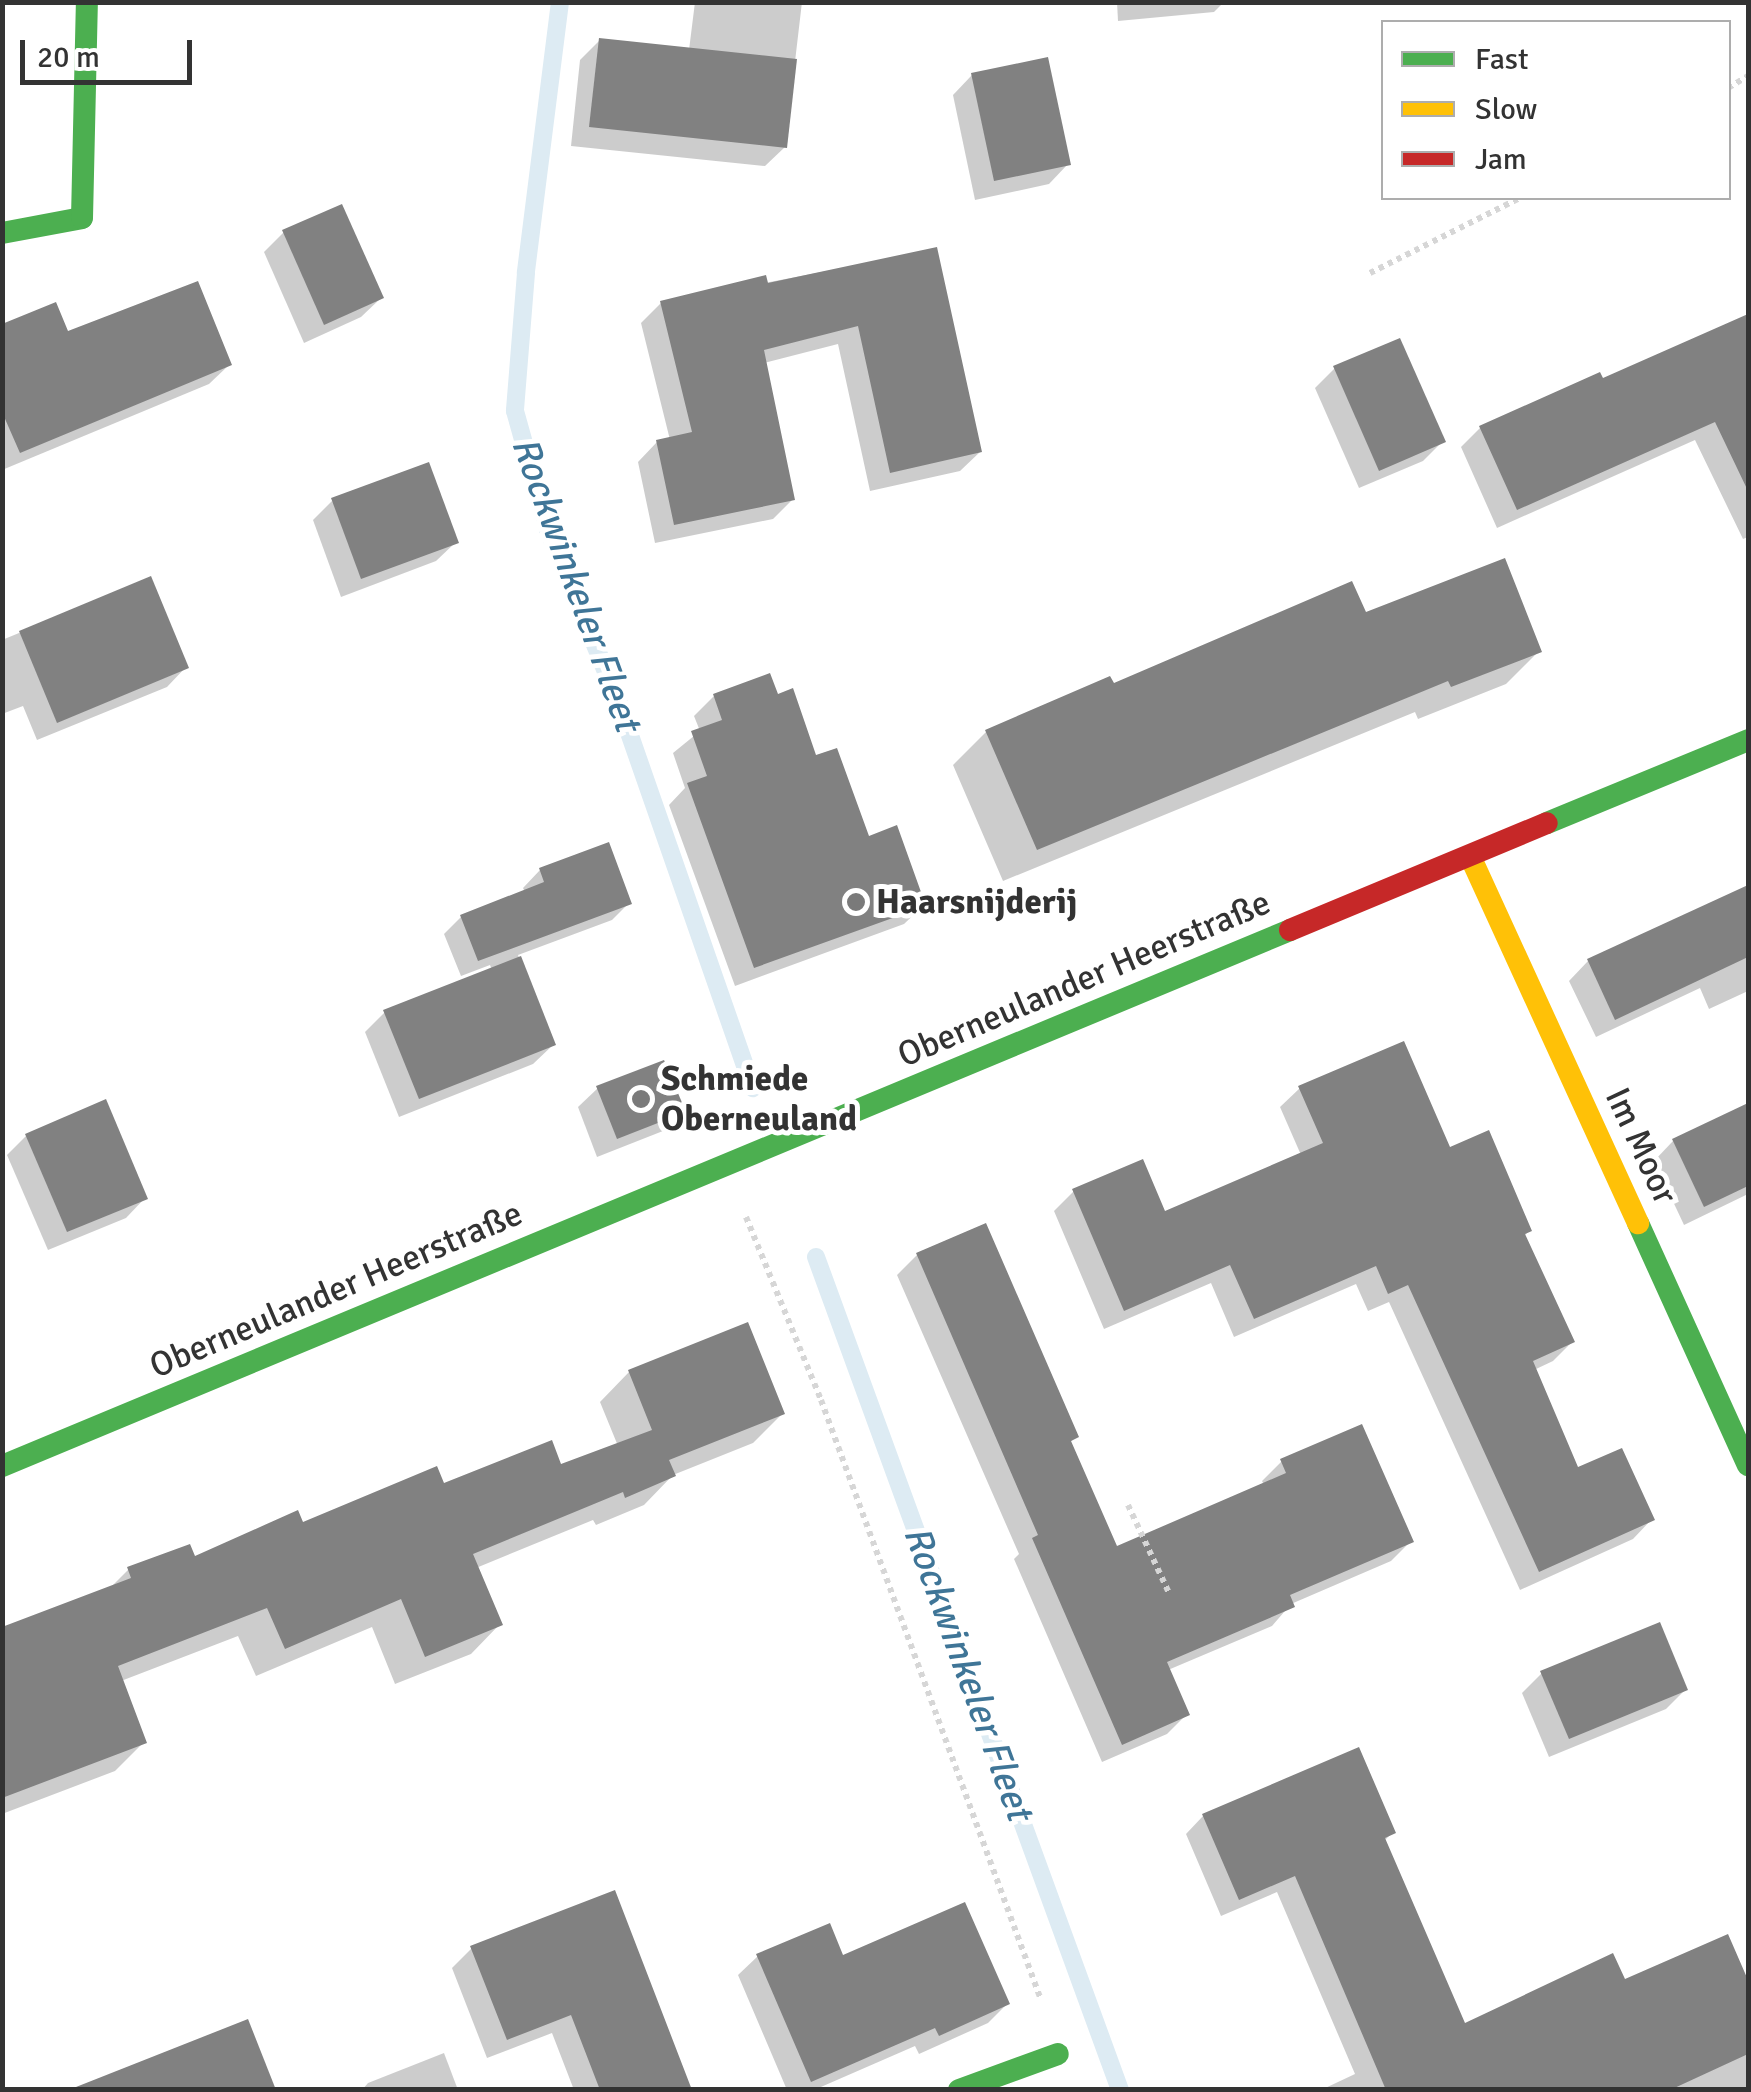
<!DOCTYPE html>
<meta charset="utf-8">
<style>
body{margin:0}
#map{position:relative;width:1751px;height:2092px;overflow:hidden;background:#fff;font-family:Signika,sans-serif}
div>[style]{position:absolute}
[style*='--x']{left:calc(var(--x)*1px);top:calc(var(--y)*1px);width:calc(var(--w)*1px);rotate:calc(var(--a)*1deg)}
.shadow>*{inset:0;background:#0003}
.stream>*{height:18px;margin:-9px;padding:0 9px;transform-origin:9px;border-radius:9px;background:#ddebf3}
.building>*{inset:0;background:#818181}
.path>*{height:6px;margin-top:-3px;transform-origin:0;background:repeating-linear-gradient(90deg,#d6d6d6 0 5px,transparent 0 10px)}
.fast>*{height:22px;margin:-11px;padding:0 11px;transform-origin:11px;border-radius:11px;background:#4caf50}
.slow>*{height:22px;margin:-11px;padding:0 11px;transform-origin:11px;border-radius:11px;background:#ffc107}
.jam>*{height:22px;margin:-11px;padding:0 11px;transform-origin:11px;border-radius:11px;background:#c62828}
.dots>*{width:28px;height:28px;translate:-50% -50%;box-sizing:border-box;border:5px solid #fff;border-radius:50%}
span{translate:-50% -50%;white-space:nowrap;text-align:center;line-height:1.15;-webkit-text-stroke:10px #fff;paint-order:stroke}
.poi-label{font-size:35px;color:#333;font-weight:700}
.left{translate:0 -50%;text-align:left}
.street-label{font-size:35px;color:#333}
.water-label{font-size:38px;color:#3f7597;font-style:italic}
.frame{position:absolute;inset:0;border:5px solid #333;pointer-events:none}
.legend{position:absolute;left:1381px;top:20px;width:350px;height:180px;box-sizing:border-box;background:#fff;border:2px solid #adadad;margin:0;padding:12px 18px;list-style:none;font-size:30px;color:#333}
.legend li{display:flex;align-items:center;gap:20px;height:50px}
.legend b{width:50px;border:2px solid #adadad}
.scale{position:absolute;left:20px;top:40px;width:172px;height:45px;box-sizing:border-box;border:5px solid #333;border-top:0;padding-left:12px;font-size:30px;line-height:35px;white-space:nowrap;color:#333;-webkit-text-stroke:8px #fff;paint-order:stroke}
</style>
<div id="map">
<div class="shadow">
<i style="clip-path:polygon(695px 2px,802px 2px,785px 147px,765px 166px,571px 146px,580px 60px,600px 40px,689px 50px)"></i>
<i style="clip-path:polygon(1117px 2px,1224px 2px,1214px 12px,1118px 21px)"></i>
<i style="clip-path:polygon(972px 75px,1068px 164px,1049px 184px,975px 200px,953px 95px)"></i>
<i style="clip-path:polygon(284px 232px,381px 298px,361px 317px,304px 343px,264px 252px)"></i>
<i style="clip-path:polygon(936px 250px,980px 452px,960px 471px,870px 491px,838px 344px,764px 363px,792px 500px,773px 519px,655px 543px,638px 462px,657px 442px,670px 440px,641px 323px,661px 303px)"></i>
<i style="clip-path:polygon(1748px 317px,1748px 537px,1743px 539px,1695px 440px,1497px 528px,1461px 447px,1480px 428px,1602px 382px)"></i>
<i style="clip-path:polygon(2px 327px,67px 334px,229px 365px,209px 384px,2px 470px)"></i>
<i style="clip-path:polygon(1335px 368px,1443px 441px,1423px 461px,1359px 488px,1315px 388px)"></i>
<i style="clip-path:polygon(332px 501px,456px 542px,436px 561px,341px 597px,313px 520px)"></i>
<i style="clip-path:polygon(150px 579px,186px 667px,167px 687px,37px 740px,23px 706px,2px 714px,2px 640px)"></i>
<i style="clip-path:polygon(1365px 615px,1539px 651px,1506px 684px,1418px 719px,1415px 712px,1003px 881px,953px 765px,986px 732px,1112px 686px)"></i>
<i style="clip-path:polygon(714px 696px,776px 697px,868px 839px,924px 905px,904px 924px,735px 986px,669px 805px,685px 788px,673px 753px,700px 731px,694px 716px)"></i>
<i style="clip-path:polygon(540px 870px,629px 903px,612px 920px,518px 955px,553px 1045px,533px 1064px,399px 1117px,365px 1032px,385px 1012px,492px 970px,490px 965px,461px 976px,444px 934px,461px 917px,525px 892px,523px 888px)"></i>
<i style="clip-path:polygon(1748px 888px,1748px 991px,1709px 1009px,1700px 988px,1596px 1037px,1569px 981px,1588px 961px)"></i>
<i style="clip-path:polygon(598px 1088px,683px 1112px,663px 1131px,597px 1157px,578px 1107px)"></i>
<i style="clip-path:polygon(1300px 1088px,1448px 1150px,1529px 1231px,1523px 1237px,1572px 1342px,1553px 1361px,1534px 1370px,1577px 1471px,1652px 1519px,1633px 1539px,1520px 1590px,1389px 1302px,1368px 1311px,1356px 1284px,1234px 1337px,1211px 1283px,1104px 1329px,1054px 1211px,1074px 1191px,1164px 1214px,1301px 1155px,1280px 1107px)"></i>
<i style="clip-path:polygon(1748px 1106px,1748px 1194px,1684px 1225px,1654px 1161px,1673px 1141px)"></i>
<i style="clip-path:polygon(26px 1136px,145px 1198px,126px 1218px,48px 1250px,7px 1155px)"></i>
<i style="clip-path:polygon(985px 1226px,1076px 1437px,1069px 1443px,1115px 1550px,1264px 1485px,1262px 1481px,1282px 1461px,1411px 1541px,1391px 1561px,1291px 1604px,1272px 1626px,1168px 1670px,1187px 1714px,1167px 1734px,1102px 1762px,1014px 1559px,1019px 1554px,897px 1275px,917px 1255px)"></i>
<i style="clip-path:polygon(629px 1372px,782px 1414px,753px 1443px,673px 1475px,644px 1505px,596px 1525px,593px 1520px,476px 1568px,500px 1624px,471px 1654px,395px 1684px,372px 1627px,256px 1676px,238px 1636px,121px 1681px,144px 1742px,115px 1771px,2px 1814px,2px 1629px,110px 1588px,128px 1570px,194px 1559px,443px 1486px,560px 1467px,618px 1446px,600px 1402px)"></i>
<i style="clip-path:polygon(1542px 1673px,1685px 1690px,1666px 1709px,1549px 1757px,1522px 1693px)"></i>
<i style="clip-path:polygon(1203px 1816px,1393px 1832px,1384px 1841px,1463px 2026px,1624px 1983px,1727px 1938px,1748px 1986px,1748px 2090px,1321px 2090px,1355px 2074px,1277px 1892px,1221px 1916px,1186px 1834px)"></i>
<i style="clip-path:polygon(472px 1948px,689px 2090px,574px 2090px,552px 2033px,487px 2058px,452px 1968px)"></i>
<i style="clip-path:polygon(758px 1956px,842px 1959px,1007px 2004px,988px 2023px,919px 2054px,915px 2046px,814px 2090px,787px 2090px,738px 1975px)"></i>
<i style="clip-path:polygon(444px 2053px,458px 2090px,362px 2090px,368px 2083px)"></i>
</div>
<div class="stream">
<i style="--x:560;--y:2;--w:273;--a:97.2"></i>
<i style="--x:526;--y:273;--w:138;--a:94.6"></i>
<i style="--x:515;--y:411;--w:123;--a:74.4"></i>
<i style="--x:548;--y:529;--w:186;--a:67.9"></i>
<i style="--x:618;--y:701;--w:410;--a:70.8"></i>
<i style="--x:816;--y:1257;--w:887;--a:69.95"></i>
</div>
<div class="building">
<i style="clip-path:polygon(599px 38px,797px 59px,787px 148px,589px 127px)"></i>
<i style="clip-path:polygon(1048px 57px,1071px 165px,994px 181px,971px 73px)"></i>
<i style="clip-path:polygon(342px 204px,384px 298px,324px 325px,282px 230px)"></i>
<i style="clip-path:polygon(937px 247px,982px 452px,890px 473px,858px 326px,764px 350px,795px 500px,674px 525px,656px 440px,692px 432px,660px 301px,766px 275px,768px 283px)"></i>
<i style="clip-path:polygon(198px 281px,232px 365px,20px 453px,2px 412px,2px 324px,56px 302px,68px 331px)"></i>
<i style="clip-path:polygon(1748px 314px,1748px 491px,1715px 422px,1517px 510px,1479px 426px,1600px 372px,1603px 378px)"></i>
<i style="clip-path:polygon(1400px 338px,1446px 442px,1379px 471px,1333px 366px)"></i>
<i style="clip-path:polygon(429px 462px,459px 543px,361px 579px,331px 498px)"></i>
<i style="clip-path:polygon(1505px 558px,1542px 652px,1451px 687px,1448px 681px,1037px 850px,985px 730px,1110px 676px,1114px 683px,1352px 581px,1366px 612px)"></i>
<i style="clip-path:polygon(151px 576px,189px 668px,57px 723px,19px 631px)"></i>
<i style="clip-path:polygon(770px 673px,778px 694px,793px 688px,816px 755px,837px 748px,869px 836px,897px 825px,926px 906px,754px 968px,687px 783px,707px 776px,691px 731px,722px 720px,713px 694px)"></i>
<i style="clip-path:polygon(609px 842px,632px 904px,478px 961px,460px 915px,544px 882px,539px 868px)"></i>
<i style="clip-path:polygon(1748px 885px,1748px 957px,1615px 1020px,1587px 959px)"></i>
<i style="clip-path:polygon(521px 956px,556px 1045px,419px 1099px,383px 1010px)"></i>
<i style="clip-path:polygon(1404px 1041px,1450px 1147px,1489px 1130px,1532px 1231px,1525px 1234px,1575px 1342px,1533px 1361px,1578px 1467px,1622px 1448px,1655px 1520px,1539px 1572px,1408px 1285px,1388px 1294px,1376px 1266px,1254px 1319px,1230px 1265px,1124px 1311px,1072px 1189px,1143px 1159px,1165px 1211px,1323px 1143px,1298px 1086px)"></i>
<i style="clip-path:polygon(664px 1060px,686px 1112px,617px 1139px,596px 1086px)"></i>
<i style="clip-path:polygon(106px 1099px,148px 1199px,67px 1232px,25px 1134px)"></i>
<i style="clip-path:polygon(1748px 1103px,1748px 1186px,1704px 1207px,1672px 1139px)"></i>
<i style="clip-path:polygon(986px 1223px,1079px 1437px,1071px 1441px,1117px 1546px,1286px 1473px,1280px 1459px,1362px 1424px,1414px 1542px,1290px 1595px,1295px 1607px,1167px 1662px,1190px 1715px,1122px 1745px,1032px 1538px,1038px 1535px,916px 1253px)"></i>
<i style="clip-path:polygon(748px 1322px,785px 1414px,669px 1460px,676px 1476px,625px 1498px,623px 1492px,473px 1554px,503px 1625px,425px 1657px,401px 1599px,285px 1649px,267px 1608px,118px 1666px,147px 1743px,2px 1798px,2px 1627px,131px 1578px,127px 1567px,190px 1544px,195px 1556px,298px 1510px,303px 1522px,437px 1466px,444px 1483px,552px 1440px,561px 1464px,652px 1430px,628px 1370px)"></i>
<i style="clip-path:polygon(1660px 1622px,1688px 1690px,1569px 1739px,1540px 1671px)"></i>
<i style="clip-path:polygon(1359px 1747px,1396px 1833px,1385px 1838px,1465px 2023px,1613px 1953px,1625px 1979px,1728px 1934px,1748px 1980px,1748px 2054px,1670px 2090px,1386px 2090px,1295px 1876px,1239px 1900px,1202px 1814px)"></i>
<i style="clip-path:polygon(615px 1890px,692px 2090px,600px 2090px,571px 2015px,507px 2040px,470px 1946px)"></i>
<i style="clip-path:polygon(965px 1902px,1010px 2004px,939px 2036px,935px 2028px,811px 2082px,756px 1954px,830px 1923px,843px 1955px)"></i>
<i style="clip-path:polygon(248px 2019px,276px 2090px,77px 2090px,76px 2087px)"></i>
</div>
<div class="path">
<i style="--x:1728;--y:88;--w:23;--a:-31"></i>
<i style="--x:1370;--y:273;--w:168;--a:-26.6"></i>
<i style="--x:746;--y:1217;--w:198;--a:67.7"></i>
<i style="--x:821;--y:1400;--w:639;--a:69.86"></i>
<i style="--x:1128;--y:1505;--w:97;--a:65"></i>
</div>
<div class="fast">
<i style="--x:2;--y:233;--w:81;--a:-10.6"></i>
<i style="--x:82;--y:218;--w:216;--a:-88.7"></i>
<i style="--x:1547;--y:823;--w:217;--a:-22.4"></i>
<i style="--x:1638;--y:1223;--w:266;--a:65.6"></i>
<i style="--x:2;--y:1466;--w:1395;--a:-22.59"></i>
<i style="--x:959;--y:2090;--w:105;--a:-20"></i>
</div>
<div class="slow">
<i style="--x:1470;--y:856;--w:404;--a:65.4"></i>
</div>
<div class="jam">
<i style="--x:1290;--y:930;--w:278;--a:-22.6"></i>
</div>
<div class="dots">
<i style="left:856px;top:902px;background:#7a7a7a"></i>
<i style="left:641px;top:1099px;background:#7a7a7a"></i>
</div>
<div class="poi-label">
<span class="left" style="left:876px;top:902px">Haarsnijderij</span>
<span class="left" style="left:661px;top:1099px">Schmiede<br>Oberneuland</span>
</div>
<div class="street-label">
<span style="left:1084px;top:979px;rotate:-23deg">Oberneulander Heerstraße</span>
<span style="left:1641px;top:1146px;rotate:65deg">Im Moor</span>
<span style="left:336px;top:1290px;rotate:-23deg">Oberneulander Heerstraße</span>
</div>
<div class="water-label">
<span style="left:576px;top:584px;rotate:70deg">Rockwinkeler Fleet</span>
<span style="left:968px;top:1673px;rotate:70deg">Rockwinkeler Fleet</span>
</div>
<div class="frame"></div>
<ul class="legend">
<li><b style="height:12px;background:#4caf50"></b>Fast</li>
<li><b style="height:12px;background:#ffc107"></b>Slow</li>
<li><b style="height:12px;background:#c62828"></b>Jam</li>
</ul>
<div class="scale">20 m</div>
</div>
